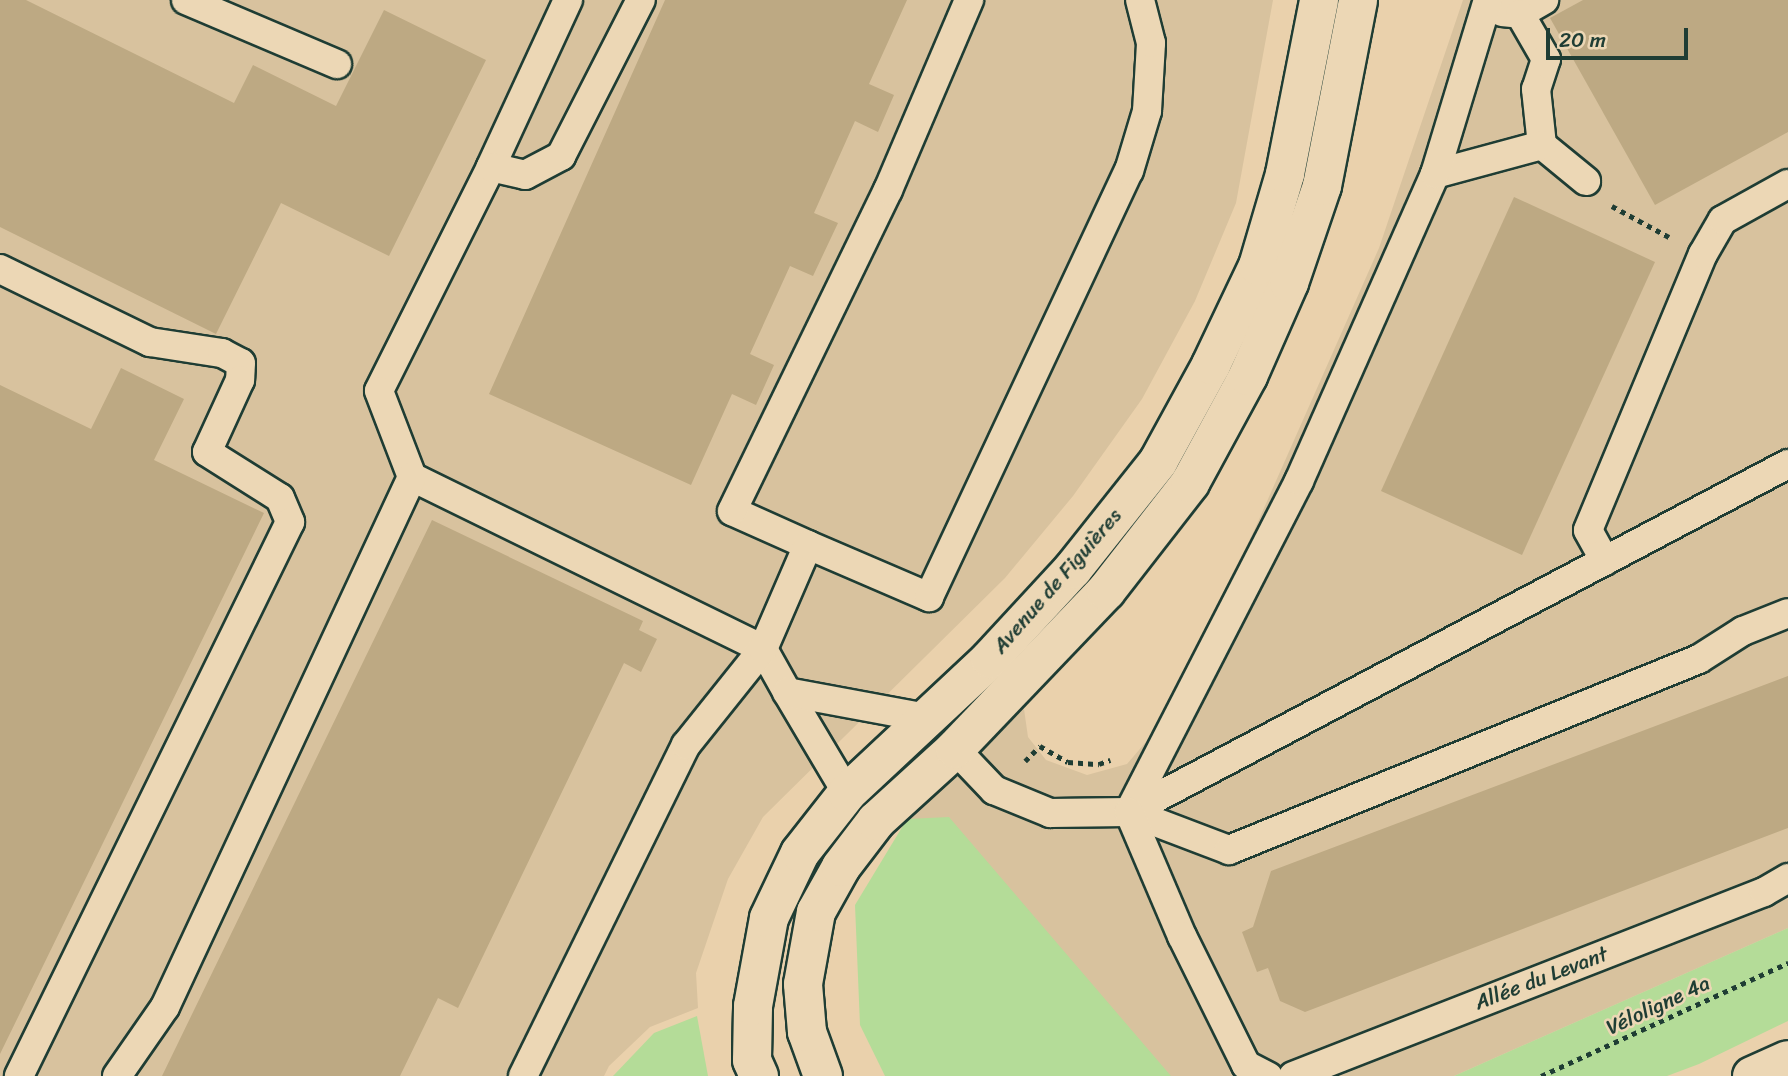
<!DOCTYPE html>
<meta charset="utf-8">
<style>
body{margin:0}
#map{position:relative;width:1788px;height:1076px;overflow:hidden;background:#ead1ac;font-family:Sriracha,sans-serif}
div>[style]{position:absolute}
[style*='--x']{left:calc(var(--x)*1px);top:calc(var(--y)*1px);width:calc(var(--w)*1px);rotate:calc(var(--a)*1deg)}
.built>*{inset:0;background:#d8c29e}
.green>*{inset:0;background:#b4dc98}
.building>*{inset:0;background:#bda983}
.path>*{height:4.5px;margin-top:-2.25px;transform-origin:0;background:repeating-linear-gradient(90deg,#1f3d34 0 5px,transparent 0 10px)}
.roads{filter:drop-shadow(2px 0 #1f3d34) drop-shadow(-2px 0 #1f3d34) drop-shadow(0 2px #1f3d34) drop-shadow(0 -2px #1f3d34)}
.service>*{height:28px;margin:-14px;padding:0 14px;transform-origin:14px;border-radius:14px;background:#ecd7b5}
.secondary>*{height:38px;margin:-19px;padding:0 19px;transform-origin:19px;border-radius:19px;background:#ecd7b5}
.primary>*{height:38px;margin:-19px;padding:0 19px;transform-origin:19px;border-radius:19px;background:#ecd7b5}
span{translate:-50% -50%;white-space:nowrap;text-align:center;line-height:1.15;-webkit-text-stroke:5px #ecd7b5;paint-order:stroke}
.street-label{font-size:21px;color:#1f3d34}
.scale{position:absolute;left:1546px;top:28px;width:142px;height:32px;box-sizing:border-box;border:4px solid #1f3d34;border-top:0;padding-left:9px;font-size:21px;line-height:24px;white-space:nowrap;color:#1f3d34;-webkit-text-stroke:5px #ecd7b5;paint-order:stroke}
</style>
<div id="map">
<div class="built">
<i style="clip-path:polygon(0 0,1273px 0,1236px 203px,1195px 301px,1142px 399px,1073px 496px,1005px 578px,763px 817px,728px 879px,696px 973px,698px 1008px,650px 1027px,609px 1066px,604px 1076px,0 1076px)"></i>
<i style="clip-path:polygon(1463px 0,1788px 0,1788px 928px,1454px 1076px,1170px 1076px,907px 819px,1024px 709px,1028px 737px,1046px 760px,1087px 775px,1127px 764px,1151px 736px,1253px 533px,1379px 248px)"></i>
</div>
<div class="green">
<i style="clip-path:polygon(949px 817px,1171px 1076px,885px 1076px,860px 1025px,855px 905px,907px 819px)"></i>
<i style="clip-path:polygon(1788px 928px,1788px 1021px,1699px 1064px,1667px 1076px,1454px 1076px)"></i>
<i style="clip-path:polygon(697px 1016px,708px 1076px,613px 1076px,654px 1033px)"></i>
</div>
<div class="building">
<i style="clip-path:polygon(0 0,26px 0,234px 103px,253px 65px,336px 106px,384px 10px,486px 60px,389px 256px,281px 203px,216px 334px,0 227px)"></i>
<i style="clip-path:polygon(665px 0,907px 0,869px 84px,894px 95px,878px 132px,855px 121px,814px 213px,838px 223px,813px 276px,790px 266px,750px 354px,774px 365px,756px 405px,732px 394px,691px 485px,489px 394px)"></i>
<i style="clip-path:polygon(1583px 0,1788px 0,1788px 132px,1655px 205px,1550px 18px)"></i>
<i style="clip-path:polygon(1514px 197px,1655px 262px,1522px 555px,1381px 491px)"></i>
<i style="clip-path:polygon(121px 368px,184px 399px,154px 460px,264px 513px,0 1054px,0 385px,91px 429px)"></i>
<i style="clip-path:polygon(432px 520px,643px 621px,639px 630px,657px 639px,641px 672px,624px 663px,458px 1008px,438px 998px,400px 1076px,162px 1076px)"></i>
<i style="clip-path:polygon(1788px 676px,1788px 828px,1305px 1012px,1280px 1001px,1268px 968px,1257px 972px,1242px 932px,1253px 927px,1271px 871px)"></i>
</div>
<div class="path">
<i style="--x:1612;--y:206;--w:65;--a:28.5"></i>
<i style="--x:1025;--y:761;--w:21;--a:-45"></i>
<i style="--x:1040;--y:746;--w:32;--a:30"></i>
<i style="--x:1068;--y:762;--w:31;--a:4"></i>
<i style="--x:1099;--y:764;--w:12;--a:-20"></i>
<i style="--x:1541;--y:1076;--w:272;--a:-24.6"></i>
</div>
<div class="roads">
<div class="service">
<i style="--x:186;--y:0;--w:164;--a:23"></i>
<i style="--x:568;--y:0;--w:184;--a:114.8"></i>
<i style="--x:491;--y:167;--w:250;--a:116.6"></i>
<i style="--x:379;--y:391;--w:92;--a:69"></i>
<i style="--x:412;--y:477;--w:391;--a:26.1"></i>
<i style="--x:763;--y:649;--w:49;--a:60.8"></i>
<i style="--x:1502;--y:12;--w:18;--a:6"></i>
<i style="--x:1520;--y:14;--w:28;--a:-30"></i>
<i style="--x:1520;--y:14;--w:52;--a:60"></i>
<i style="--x:1546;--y:59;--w:32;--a:108"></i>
<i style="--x:1536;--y:89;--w:56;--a:83.9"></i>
<i style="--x:1542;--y:145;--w:57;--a:39.3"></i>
<i style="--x:491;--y:167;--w:35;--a:13"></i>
<i style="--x:525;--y:175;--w:41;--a:-27.8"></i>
<i style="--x:561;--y:156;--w:175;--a:-62.9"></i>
<i style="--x:1435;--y:174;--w:111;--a:-15.2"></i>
<i style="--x:0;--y:269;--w:167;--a:26"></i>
<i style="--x:150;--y:342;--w:73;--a:8.7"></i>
<i style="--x:222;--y:353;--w:21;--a:28"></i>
<i style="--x:241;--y:363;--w:17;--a:93"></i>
<i style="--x:240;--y:380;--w:79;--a:114.6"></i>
<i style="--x:207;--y:452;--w:86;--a:32.2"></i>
<i style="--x:280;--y:498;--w:26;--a:67"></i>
<i style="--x:290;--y:522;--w:617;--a:116.07"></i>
<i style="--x:808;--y:545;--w:83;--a:-155.9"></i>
<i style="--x:732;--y:511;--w:357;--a:-64.1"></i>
<i style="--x:888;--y:190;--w:207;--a:-66.9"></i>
<i style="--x:1605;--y:561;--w:35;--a:-119"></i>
<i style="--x:1588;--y:530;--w:299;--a:-67.4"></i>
<i style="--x:1703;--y:254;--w:39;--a:-60"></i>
<i style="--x:1723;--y:220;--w:74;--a:-29"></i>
<i style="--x:955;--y:749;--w:57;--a:46.4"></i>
<i style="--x:994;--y:790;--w:61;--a:22.3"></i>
<i style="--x:1050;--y:813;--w:79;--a:-0.7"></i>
<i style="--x:1129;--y:812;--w:107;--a:20.8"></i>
<i style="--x:1229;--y:850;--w:507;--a:-22.12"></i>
<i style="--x:1699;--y:659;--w:52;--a:-32.5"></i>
<i style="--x:1743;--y:631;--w:48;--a:-21.8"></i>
<i style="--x:847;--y:793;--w:117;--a:-120.7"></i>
<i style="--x:787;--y:692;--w:142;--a:10.5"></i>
<i style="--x:1129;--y:812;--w:372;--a:-62.8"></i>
<i style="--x:1299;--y:481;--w:336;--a:-66.1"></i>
<i style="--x:1435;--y:174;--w:182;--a:-73.1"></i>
<i style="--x:1129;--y:812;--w:745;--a:-27.84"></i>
<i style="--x:1129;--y:812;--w:135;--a:66.9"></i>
<i style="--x:1182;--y:936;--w:144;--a:63.6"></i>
<i style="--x:1246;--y:1065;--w:25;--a:27"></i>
<i style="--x:117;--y:1076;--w:84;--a:-55.2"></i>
<i style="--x:165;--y:1007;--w:585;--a:-65.01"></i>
<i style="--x:523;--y:1076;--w:369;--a:-63.8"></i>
<i style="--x:686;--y:745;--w:123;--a:-51.3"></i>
<i style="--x:763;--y:649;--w:113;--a:-66.6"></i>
<i style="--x:808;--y:545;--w:132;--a:23.3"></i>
<i style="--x:929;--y:597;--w:471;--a:-64.9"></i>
<i style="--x:1129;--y:171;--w:63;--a:-73.3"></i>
<i style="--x:1147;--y:111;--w:68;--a:-86.6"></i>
<i style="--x:1151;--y:43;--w:44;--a:-104.3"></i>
<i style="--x:1293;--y:1076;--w:506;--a:-21.34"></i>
<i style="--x:1764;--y:892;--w:28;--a:-30"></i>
</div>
<div class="secondary">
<i style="--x:759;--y:1076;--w:17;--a:-114"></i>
<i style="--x:752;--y:1060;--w:54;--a:-88.9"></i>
<i style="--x:753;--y:1006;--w:89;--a:-79.7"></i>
<i style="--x:769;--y:918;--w:72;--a:-64.5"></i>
<i style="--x:800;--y:853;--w:76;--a:-51.9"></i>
<i style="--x:847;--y:793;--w:196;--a:-43.1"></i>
<i style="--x:990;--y:659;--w:122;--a:-47.3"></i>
<i style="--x:1073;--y:569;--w:137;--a:-51.5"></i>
<i style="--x:1158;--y:462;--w:111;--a:-61.3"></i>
<i style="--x:1211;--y:365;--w:110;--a:-64.6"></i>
<i style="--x:1258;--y:266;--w:96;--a:-73.6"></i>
<i style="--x:1285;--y:174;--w:177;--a:-78.9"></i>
<i style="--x:823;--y:1076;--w:47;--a:-110"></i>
<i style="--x:807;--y:1032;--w:48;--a:-94.8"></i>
<i style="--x:803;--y:984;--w:73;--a:-79.8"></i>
<i style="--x:816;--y:912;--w:51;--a:-60.9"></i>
<i style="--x:841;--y:867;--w:58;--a:-52.7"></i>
<i style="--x:876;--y:821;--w:107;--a:-42.3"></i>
<i style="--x:955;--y:749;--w:219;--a:-46.3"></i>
<i style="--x:1106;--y:591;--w:137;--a:-52.1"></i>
<i style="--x:1190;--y:483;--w:122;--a:-61.5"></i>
<i style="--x:1248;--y:376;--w:102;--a:-66.2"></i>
<i style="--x:1289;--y:283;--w:102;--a:-71.2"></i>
<i style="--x:1322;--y:186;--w:189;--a:-79"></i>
</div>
<div class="primary">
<i style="--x:1752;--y:1076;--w:39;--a:-24"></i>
</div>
</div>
<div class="street-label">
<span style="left:1057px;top:581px;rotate:-49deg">Avenue de Figuières</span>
<span style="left:1541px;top:978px;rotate:-21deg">Allée du Levant</span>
<span style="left:1658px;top:1005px;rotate:-25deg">Véloligne 4a</span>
</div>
<div class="scale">20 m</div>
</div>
